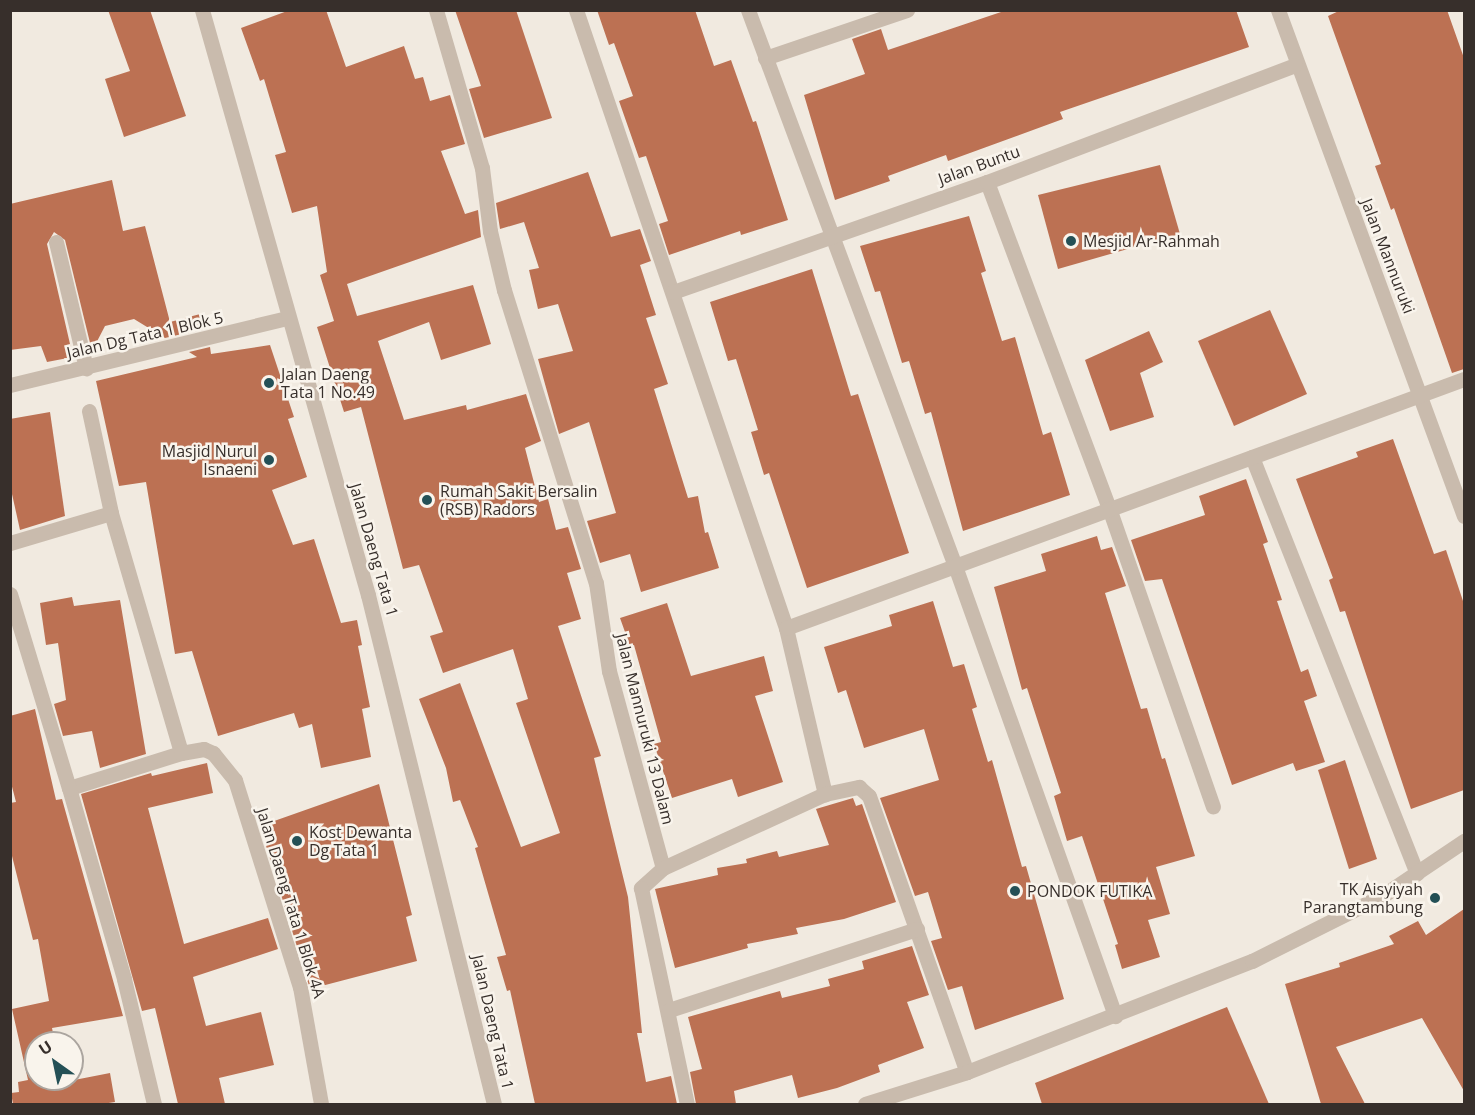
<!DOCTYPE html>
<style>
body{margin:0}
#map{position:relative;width:1475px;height:1115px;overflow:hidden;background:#f1eae0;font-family:"Open Sans",sans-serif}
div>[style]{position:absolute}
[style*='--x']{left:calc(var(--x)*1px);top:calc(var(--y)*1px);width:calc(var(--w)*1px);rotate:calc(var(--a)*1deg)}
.building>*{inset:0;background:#bc7153}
.minor>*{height:15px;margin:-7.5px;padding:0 7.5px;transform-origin:7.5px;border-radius:7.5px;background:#c9bbad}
.tertiary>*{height:15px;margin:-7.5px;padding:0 7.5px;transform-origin:7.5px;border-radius:7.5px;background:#c9bbad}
.dots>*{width:16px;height:16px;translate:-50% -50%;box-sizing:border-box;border:3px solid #f9f4ec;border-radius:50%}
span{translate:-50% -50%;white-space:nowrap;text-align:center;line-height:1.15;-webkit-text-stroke:5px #f9f4ec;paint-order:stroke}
.street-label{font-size:16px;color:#372f2b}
.poi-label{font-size:16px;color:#372f2b}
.left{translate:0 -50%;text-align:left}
.right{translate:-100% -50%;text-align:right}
.frame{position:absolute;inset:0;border:12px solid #372f2b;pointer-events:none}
.north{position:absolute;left:24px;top:1031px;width:60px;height:60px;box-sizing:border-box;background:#f9f4ec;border:2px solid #aba59f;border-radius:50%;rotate:327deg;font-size:16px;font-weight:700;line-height:24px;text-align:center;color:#372f2b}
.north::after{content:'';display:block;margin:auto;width:21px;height:27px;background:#245056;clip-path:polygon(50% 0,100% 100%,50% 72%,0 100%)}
</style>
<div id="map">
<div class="building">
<i style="clip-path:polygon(108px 10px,150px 10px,186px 116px,124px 137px,105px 79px,130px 71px)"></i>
<i style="clip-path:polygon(290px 10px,326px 10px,346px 67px,404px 46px,415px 79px,423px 77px,430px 101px,450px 95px,465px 144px,441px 151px,465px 214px,478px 210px,481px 237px,347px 284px,357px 316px,473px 285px,491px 344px,441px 360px,429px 322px,378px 341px,404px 420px,466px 405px,467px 410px,526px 394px,541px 441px,525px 448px,539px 502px,548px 499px,556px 530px,568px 527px,581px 569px,567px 573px,581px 619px,558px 626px,601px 756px,594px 758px,628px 897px,642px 1033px,637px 1033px,646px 1082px,671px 1076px,677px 1104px,535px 1104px,510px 990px,507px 991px,497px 957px,506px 955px,475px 848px,478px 847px,460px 800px,453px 802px,446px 768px,419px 699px,460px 683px,521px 847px,560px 833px,516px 703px,528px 699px,513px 649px,443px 673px,430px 636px,443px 632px,419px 565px,403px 569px,361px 407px,344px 412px,317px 327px,334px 321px,320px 275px,327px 272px,317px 206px,292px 213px,275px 155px,286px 152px,264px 79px,260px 81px,241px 28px)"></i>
<i style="clip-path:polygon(455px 10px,516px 10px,552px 118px,484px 138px,469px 89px,481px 86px)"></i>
<i style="clip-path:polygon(597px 10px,695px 10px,714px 66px,731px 60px,753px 122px,756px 121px,788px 220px,741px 235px,740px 231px,669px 255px,659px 224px,668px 221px,664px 209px,646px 156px,639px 158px,619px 101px,633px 96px,614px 43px,609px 45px)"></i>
<i style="clip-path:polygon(1007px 10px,1236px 10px,1249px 47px,1060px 112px,1063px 119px,948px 161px,946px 155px,888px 176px,890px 181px,835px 200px,804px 95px,865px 74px,852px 39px,881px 29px,888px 50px)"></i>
<i style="clip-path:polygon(1341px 10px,1447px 10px,1464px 58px,1464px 369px,1452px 373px,1394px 208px,1391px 210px,1375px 166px,1381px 164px,1328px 16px)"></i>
<i style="clip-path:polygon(1160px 165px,1180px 234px,1058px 269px,1038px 195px)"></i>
<i style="clip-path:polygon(588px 172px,611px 237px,640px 229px,651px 261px,640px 265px,656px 315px,646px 318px,668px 384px,654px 389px,688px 498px,698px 496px,705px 533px,708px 532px,719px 568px,641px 592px,630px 554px,600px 563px,587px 521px,616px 513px,589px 422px,559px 434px,538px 359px,573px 351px,558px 304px,538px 309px,529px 270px,539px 268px,524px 222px,500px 229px,496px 203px)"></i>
<i style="clip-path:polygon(112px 180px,123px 231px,145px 226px,170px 322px,204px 313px,207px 328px,165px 338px,134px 319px,105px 326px,92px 351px,65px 240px,54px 232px,47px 244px,73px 357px,47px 362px,41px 346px,10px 350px,10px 204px)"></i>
<i style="clip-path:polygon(969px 216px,986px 271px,981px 273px,1002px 341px,1015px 337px,1043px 435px,1051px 432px,1070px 495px,963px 531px,931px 412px,925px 414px,909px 361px,902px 363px,880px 291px,875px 292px,860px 246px)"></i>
<i style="clip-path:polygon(812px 269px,851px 396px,858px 394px,909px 553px,807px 588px,769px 473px,764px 475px,751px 432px,758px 430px,736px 359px,728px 361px,710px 302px)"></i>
<i style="clip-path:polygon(1270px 310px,1307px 394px,1234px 426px,1198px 341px)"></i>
<i style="clip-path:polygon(1149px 331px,1163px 362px,1140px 373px,1154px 417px,1110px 431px,1085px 360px)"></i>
<i style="clip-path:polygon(270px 345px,294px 417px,288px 419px,307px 477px,272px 490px,293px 545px,314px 539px,341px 623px,357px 620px,362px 645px,358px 646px,370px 707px,362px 709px,371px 757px,321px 768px,312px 724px,299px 728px,294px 713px,218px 736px,192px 651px,175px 654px,146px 482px,119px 486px,96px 381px,197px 357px,189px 352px,210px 347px,211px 354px)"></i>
<i style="clip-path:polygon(50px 412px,65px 516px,20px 530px,10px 485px,10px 419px)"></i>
<i style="clip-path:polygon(1393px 439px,1434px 554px,1446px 550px,1464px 604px,1464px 790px,1411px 809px,1345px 611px,1340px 612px,1329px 580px,1333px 578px,1296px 479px,1358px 457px,1356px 452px)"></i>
<i style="clip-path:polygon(1246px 479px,1268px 542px,1263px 544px,1282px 600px,1277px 601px,1301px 672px,1308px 669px,1317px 696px,1304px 701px,1325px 762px,1296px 771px,1293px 763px,1232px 785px,1162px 579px,1145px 581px,1131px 540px,1205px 515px,1199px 496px)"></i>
<i style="clip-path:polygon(1097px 536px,1101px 550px,1112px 547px,1126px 586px,1105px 593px,1141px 709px,1147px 708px,1162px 759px,1165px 758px,1195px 856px,1156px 867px,1170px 914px,1148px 920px,1160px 957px,1122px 969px,1115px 945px,1118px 944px,1082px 836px,1067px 841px,1054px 796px,1061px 793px,1027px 688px,1022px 690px,994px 587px,1046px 571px,1041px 554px)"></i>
<i style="clip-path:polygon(72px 597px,74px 606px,120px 600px,146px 754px,100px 768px,92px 731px,63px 736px,54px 704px,66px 700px,58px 643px,46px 645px,40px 603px)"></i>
<i style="clip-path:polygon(933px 601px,953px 667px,964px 664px,977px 707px,972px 709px,988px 762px,992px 760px,1022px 867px,1026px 866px,1064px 999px,975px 1030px,962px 986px,948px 990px,931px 941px,942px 938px,928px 892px,915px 896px,880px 798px,939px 780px,924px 729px,864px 748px,846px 690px,838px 693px,824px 647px,892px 626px,889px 615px)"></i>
<i style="clip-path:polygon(667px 603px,691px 676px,764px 656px,773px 691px,755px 696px,783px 782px,738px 797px,732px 779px,672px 798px,654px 744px,661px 742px,634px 645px,630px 646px,620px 618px)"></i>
<i style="clip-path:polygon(35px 709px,56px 800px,62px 799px,123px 1016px,52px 1028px,55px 1043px,36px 1043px,36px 1079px,63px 1079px,64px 1082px,110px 1073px,115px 1102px,102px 1104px,13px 1104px,11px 1093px,19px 1092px,18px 1082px,28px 1080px,12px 1009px,49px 1001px,38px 939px,33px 940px,10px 848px,10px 803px,16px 802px,10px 779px,10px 716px)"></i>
<i style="clip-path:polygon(1345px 760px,1377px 859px,1349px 869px,1318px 770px)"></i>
<i style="clip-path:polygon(207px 763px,213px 793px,148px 808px,184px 944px,268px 918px,278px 949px,193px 977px,206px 1026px,261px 1012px,274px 1065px,219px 1078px,225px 1104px,178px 1104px,155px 1008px,142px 1011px,81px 794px,151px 773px,152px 776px)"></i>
<i style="clip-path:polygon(379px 784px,412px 915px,406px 917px,417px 961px,310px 989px,260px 826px)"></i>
<i style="clip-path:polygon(853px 798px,856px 806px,862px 804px,896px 902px,844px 919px,796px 928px,798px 934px,747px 944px,748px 948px,675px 968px,655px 889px,718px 875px,717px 868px,747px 863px,746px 859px,777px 851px,779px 857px,829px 845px,816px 809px)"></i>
<i style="clip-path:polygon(1464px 909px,1464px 1091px,1422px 1018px,1336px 1047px,1365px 1104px,1321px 1104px,1285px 984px,1340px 967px,1339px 963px,1394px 944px,1389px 936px,1418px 921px,1426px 935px)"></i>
<i style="clip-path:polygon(912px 946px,929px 995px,907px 1002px,924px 1048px,878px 1065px,880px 1072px,837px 1088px,798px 1098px,792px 1075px,734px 1091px,736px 1104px,696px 1104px,690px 1072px,702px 1069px,688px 1017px,780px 991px,782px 998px,830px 986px,828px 979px,864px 969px,862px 961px)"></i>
<i style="clip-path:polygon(1227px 1007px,1269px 1104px,1042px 1104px,1035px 1083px)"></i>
</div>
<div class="minor">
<i style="--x:436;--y:10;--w:165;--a:73.8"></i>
<i style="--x:482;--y:168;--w:64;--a:82.8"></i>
<i style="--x:490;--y:231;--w:61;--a:76.7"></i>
<i style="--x:504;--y:290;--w:307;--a:72.6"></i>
<i style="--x:596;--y:583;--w:89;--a:81.6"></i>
<i style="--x:609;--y:671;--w:204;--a:74.7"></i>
<i style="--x:663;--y:868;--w:30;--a:138"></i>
<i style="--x:641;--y:888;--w:221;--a:78"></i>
<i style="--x:576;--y:10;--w:653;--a:71.23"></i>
<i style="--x:786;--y:628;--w:171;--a:76.8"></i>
<i style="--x:748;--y:10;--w:593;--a:69.58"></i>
<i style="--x:955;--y:566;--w:478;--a:70.4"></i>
<i style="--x:1278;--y:10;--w:539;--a:69.82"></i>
<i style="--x:765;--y:58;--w:150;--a:-18.7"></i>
<i style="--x:987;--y:182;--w:348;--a:69.5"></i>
<i style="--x:1109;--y:508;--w:316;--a:70.8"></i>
<i style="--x:56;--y:242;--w:130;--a:76.6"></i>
<i style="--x:673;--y:292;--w:333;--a:-19.3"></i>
<i style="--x:987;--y:182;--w:329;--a:-20.8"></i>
<i style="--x:10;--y:385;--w:286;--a:-13.6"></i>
<i style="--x:89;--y:411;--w:104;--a:77.8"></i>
<i style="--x:111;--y:513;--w:250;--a:73.7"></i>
<i style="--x:181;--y:753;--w:117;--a:162.6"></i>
<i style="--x:69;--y:788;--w:199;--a:73.9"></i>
<i style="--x:124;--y:979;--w:129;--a:76.5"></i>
<i style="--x:1252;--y:457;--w:448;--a:68.4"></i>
<i style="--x:10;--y:543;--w:105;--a:-16.5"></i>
<i style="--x:10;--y:594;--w:203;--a:73.1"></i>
<i style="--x:786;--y:628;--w:722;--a:-20.17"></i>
<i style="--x:181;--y:753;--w:23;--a:-10"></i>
<i style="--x:204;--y:749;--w:10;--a:24"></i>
<i style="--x:213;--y:753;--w:35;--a:51"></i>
<i style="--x:235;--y:780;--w:217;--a:72.6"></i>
<i style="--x:300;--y:987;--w:119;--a:79.8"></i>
<i style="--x:663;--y:868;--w:178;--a:-24.6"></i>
<i style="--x:825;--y:794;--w:35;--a:-12"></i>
<i style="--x:859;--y:787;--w:13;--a:42"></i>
<i style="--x:869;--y:796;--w:293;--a:70.5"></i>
<i style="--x:669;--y:1010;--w:261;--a:-18.1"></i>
<i style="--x:865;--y:1104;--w:107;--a:-17.4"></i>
<i style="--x:967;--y:1072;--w:306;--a:-21.3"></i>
<i style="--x:1252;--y:961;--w:145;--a:-26.6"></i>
<i style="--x:1382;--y:896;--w:99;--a:-33.9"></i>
</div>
<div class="tertiary">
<i style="--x:202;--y:10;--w:608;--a:74.16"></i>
<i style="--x:368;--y:595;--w:524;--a:76.1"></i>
</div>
<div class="dots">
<i style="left:1071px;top:241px;background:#245056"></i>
<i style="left:269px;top:383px;background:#245056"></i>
<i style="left:269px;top:460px;background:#245056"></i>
<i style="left:427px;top:500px;background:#245056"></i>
<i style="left:297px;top:841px;background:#245056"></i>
<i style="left:1015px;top:891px;background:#245056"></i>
<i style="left:1435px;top:898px;background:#245056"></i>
</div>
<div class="street-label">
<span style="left:979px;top:165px;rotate:-20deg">Jalan Buntu</span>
<span style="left:1388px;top:256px;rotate:69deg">Jalan Mannuruki</span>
<span style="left:145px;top:335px;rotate:-13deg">Jalan Dg Tata 1 Blok 5</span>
<span style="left:374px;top:550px;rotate:74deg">Jalan Daeng Tata 1</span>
<span style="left:645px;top:729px;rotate:76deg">Jalan Mannuruki 13 Dalam</span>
<span style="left:291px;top:903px;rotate:73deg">Jalan Daeng Tata 1 Blok 4A</span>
<span style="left:493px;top:1022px;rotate:77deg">Jalan Daeng Tata 1</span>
</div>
<div class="poi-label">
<span class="left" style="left:1083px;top:241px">Mesjid Ar-Rahmah</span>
<span class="left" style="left:281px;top:383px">Jalan Daeng<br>Tata 1 No.49</span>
<span class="right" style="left:257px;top:460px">Masjid Nurul<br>Isnaeni</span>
<span class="left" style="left:440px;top:500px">Rumah Sakit Bersalin<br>(RSB) Radors</span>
<span class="left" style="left:309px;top:841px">Kost Dewanta<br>Dg Tata 1</span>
<span class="right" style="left:1423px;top:898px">TK Aisyiyah<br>Parangtambung</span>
<span class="left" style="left:1027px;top:891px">PONDOK FUTIKA</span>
</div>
<div class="frame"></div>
<div class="north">U</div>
</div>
